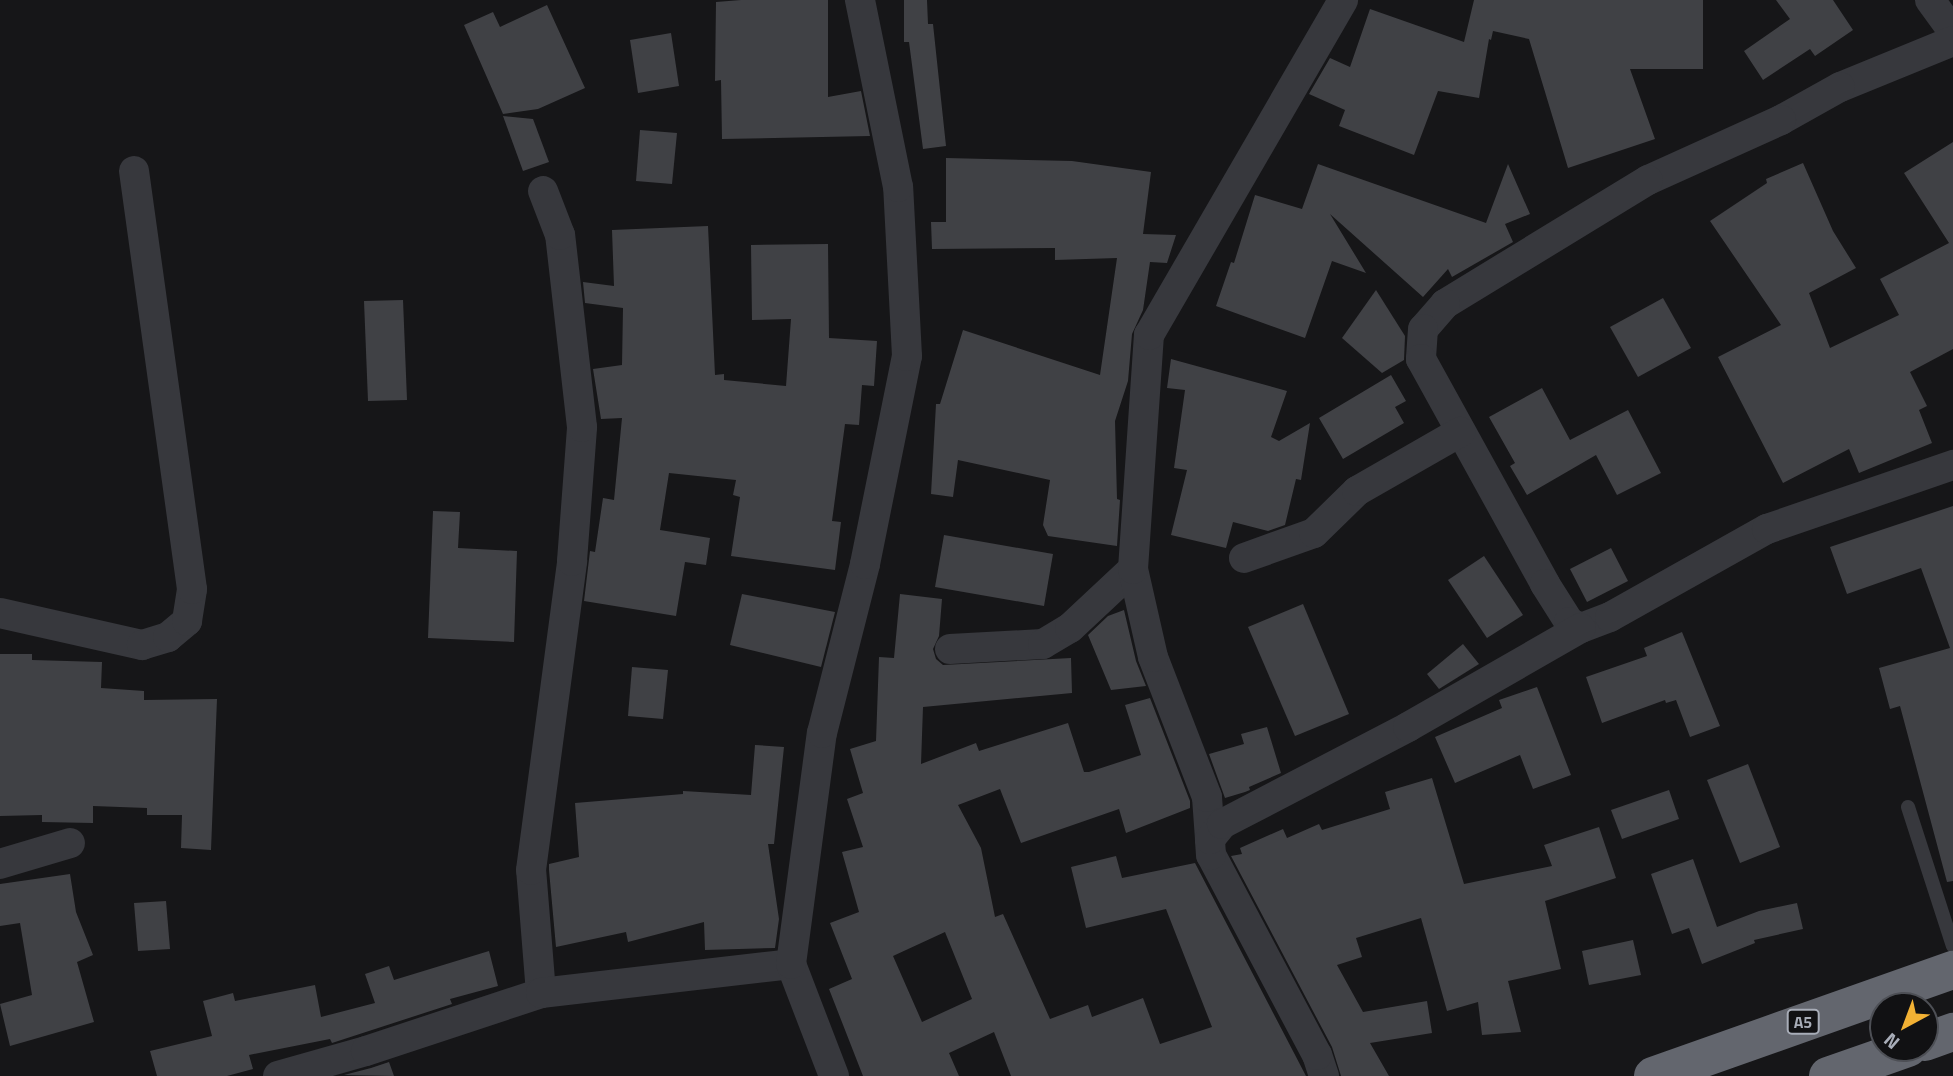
<!DOCTYPE html>
<style>
body{margin:0}
#map{position:relative;width:1953px;height:1076px;overflow:hidden;background:#161618;font-family:"Titillium Web",sans-serif}
div>[style]{position:absolute}
[style*='--x']{left:calc(var(--x)*1px);top:calc(var(--y)*1px);width:calc(var(--w)*1px);rotate:calc(var(--a)*1deg)}
.building>*{inset:0;background:#404145}
.lane>*{height:14px;margin:-7px;padding:0 7px;transform-origin:7px;border-radius:7px;background:#37383d}
.street>*{height:30px;margin:-15px;padding:0 15px;transform-origin:15px;border-radius:15px;background:#37383d}
.highway>*{height:38px;margin:-19px;padding:0 19px;transform-origin:19px;border-radius:19px;background:#63666e}
span{translate:-50% -50%;white-space:nowrap;text-align:center;line-height:1.15;-webkit-text-stroke:5px #111113;paint-order:stroke}
.shield-label span{padding:2px 5px;background:#111113;border:2px solid;border-radius:5px;-webkit-text-stroke-width:0}
.shield-label{font-size:16px;color:#a8adb8;font-weight:700}
.north{position:absolute;left:1869px;top:992px;width:70px;height:70px;box-sizing:border-box;background:#111113;border:2px solid #4d4f55;border-radius:50%;rotate:221deg;font-size:19px;font-weight:700;line-height:28px;text-align:center;color:#a8adb8}
.north::after{content:'';display:block;margin:auto;width:24px;height:32px;background:#f2b134;clip-path:polygon(50% 0,100% 100%,50% 72%,0 100%)}
</style>
<div id="map">
<div class="building">
<i style="clip-path:polygon(741px 0,828px 0,828px 97px,861px 91px,870px 136px,722px 139px,721px 80px,715px 81px,716px 2px)"></i>
<i style="clip-path:polygon(904px 0,927px 0,928px 24px,933px 24px,946px 146px,923px 149px,909px 42px,904px 42px)"></i>
<i style="clip-path:polygon(1474px 0,1703px 0,1703px 69px,1630px 69px,1655px 139px,1568px 168px,1529px 39px,1493px 31px,1491px 40px,1489px 39px,1479px 98px,1438px 91px,1414px 155px,1339px 126px,1345px 110px,1309px 94px,1330px 58px,1350px 67px,1370px 9px,1464px 42px)"></i>
<i style="clip-path:polygon(1776px 0,1833px 0,1853px 30px,1815px 56px,1810px 49px,1763px 80px,1744px 51px,1790px 19px)"></i>
<i style="clip-path:polygon(547px 5px,585px 88px,538px 109px,503px 114px,464px 25px,493px 12px,500px 27px)"></i>
<i style="clip-path:polygon(671px 33px,679px 86px,638px 93px,630px 40px)"></i>
<i style="clip-path:polygon(503px 116px,533px 119px,549px 162px,523px 171px)"></i>
<i style="clip-path:polygon(640px 130px,677px 133px,672px 184px,636px 181px)"></i>
<i style="clip-path:polygon(1953px 142px,1953px 349px,1910px 372px,1927px 406px,1919px 410px,1932px 443px,1859px 473px,1849px 449px,1783px 483px,1718px 357px,1781px 325px,1710px 221px,1767px 183px,1766px 179px,1803px 163px,1833px 231px,1856px 268px,1809px 293px,1830px 348px,1899px 315px,1880px 279px,1949px 243px,1904px 173px)"></i>
<i style="clip-path:polygon(946px 158px,1072px 161px,1151px 172px,1143px 234px,1176px 235px,1167px 263px,1150px 262px,1143px 310px,1132px 334px,1128px 381px,1115px 421px,1117px 499px,1120px 500px,1117px 546px,1048px 536px,1043px 525px,1050px 480px,958px 460px,953px 497px,931px 494px,936px 404px,940px 404px,963px 330px,1100px 375px,1117px 258px,1055px 260px,1055px 248px,932px 249px,931px 222px,946px 222px)"></i>
<i style="clip-path:polygon(1318px 164px,1486px 223px,1508px 164px,1530px 214px,1505px 224px,1513px 242px,1452px 277px,1448px 269px,1423px 297px,1330px 214px,1366px 273px,1332px 261px,1305px 338px,1216px 306px,1231px 262px,1234px 263px,1255px 195px,1302px 209px)"></i>
<i style="clip-path:polygon(708px 226px,715px 375px,724px 374px,724px 380px,786px 386px,791px 319px,752px 320px,751px 245px,828px 244px,829px 338px,877px 341px,874px 386px,862px 385px,859px 425px,845px 424px,832px 521px,841px 522px,835px 570px,731px 556px,740px 497px,733px 495px,736px 480px,669px 473px,660px 530px,710px 538px,706px 565px,685px 562px,676px 616px,584px 601px,590px 551px,595px 552px,603px 498px,614px 500px,622px 418px,601px 419px,593px 369px,622px 365px,623px 308px,585px 303px,583px 282px,614px 286px,612px 230px)"></i>
<i style="clip-path:polygon(1376px 290px,1405px 336px,1404px 360px,1382px 373px,1342px 338px)"></i>
<i style="clip-path:polygon(1663px 298px,1691px 348px,1638px 377px,1610px 327px)"></i>
<i style="clip-path:polygon(403px 300px,407px 400px,368px 401px,364px 301px)"></i>
<i style="clip-path:polygon(1171px 359px,1287px 391px,1271px 437px,1279px 441px,1310px 423px,1301px 480px,1296px 479px,1285px 525px,1268px 531px,1233px 522px,1226px 548px,1171px 535px,1187px 470px,1174px 468px,1185px 390px,1167px 388px)"></i>
<i style="clip-path:polygon(1391px 375px,1406px 401px,1395px 407px,1404px 423px,1343px 459px,1319px 418px)"></i>
<i style="clip-path:polygon(1542px 388px,1570px 440px,1628px 410px,1661px 473px,1617px 495px,1596px 455px,1527px 495px,1510px 466px,1515px 463px,1489px 417px)"></i>
<i style="clip-path:polygon(1953px 506px,1953px 881px,1947px 882px,1900px 706px,1890px 709px,1879px 668px,1950px 648px,1921px 568px,1847px 594px,1830px 547px)"></i>
<i style="clip-path:polygon(433px 511px,460px 512px,458px 548px,517px 551px,514px 642px,428px 638px)"></i>
<i style="clip-path:polygon(944px 535px,1053px 554px,1044px 606px,935px 587px)"></i>
<i style="clip-path:polygon(1611px 548px,1628px 581px,1587px 602px,1570px 569px)"></i>
<i style="clip-path:polygon(1484px 556px,1523px 615px,1487px 638px,1448px 580px)"></i>
<i style="clip-path:polygon(742px 594px,835px 612px,821px 667px,730px 645px)"></i>
<i style="clip-path:polygon(evenodd,900px 594px,942px 599px,939px 636px,933px 649px,936px 659px,943px 665px,1071px 658px,1072px 693px,923px 707px,921px 764px,976px 743px,979px 751px,1068px 723px,1084px 772px,1089px 772px,1141px 755px,1125px 705px,1150px 698px,1190px 801px,1190px 808px,1126px 833px,1119px 809px,1021px 843px,1000px 789px,958px 805px,981px 848px,995px 917px,1003px 914px,1050px 1019px,1088px 1005px,1092px 1017px,1143px 998px,1160px 1044px,1212px 1027px,1166px 909px,1086px 928px,1071px 867px,1116px 856px,1122px 878px,1195px 863px,1306px 1076px,1011px 1076px,994px 1032px,949px 1053px,959px 1076px,863px 1076px,829px 989px,852px 979px,830px 923px,859px 912px,842px 852px,863px 847px,847px 799px,863px 793px,850px 749px,876px 741px,879px 657px,894px 658px,900px 594px,945px 932px,972px 999px,922px 1022px,893px 956px,945px 932px)"></i>
<i style="clip-path:polygon(1303px 604px,1349px 714px,1295px 736px,1248px 627px)"></i>
<i style="clip-path:polygon(1124px 610px,1136px 661px,1146px 686px,1111px 690px,1088px 635px,1108px 616px)"></i>
<i style="clip-path:polygon(1682px 632px,1720px 726px,1690px 737px,1676px 700px,1666px 703px,1665px 700px,1602px 723px,1586px 677px,1647px 656px,1644px 648px)"></i>
<i style="clip-path:polygon(1463px 644px,1479px 664px,1439px 689px,1427px 674px)"></i>
<i style="clip-path:polygon(0 654px,32px 654px,32px 660px,102px 662px,101px 688px,144px 691px,144px 700px,217px 699px,211px 850px,181px 848px,182px 815px,147px 815px,147px 808px,93px 806px,93px 823px,42px 822px,42px 815px,0 816px)"></i>
<i style="clip-path:polygon(632px 667px,668px 670px,663px 719px,628px 716px)"></i>
<i style="clip-path:polygon(1537px 687px,1571px 775px,1533px 789px,1520px 755px,1455px 783px,1435px 737px,1502px 708px,1499px 700px)"></i>
<i style="clip-path:polygon(1267px 727px,1281px 773px,1249px 787px,1250px 790px,1245px 792px,1225px 798px,1209px 754px,1244px 744px,1241px 734px)"></i>
<i style="clip-path:polygon(755px 745px,784px 747px,774px 844px,768px 844px,779px 919px,775px 948px,705px 950px,704px 922px,628px 942px,626px 932px,556px 947px,549px 870px,549px 864px,579px 857px,575px 803px,683px 794px,683px 791px,751px 795px)"></i>
<i style="clip-path:polygon(1748px 764px,1780px 847px,1740px 863px,1707px 780px)"></i>
<i style="clip-path:polygon(1432px 778px,1464px 884px,1552px 866px,1544px 845px,1599px 827px,1616px 878px,1545px 901px,1561px 969px,1508px 981px,1521px 1032px,1482px 1035px,1478px 1002px,1447px 1011px,1421px 918px,1356px 938px,1362px 957px,1337px 965px,1363px 1012px,1427px 1001px,1432px 1033px,1370px 1043px,1389px 1076px,1341px 1076px,1332px 1047px,1231px 856px,1242px 854px,1240px 848px,1283px 829px,1287px 838px,1319px 824px,1322px 830px,1390px 809px,1385px 792px)"></i>
<i style="clip-path:polygon(1669px 790px,1679px 819px,1622px 839px,1611px 810px)"></i>
<i style="clip-path:polygon(1693px 859px,1717px 927px,1759px 911px,1797px 903px,1803px 929px,1754px 940px,1755px 943px,1702px 964px,1689px 928px,1672px 934px,1651px 874px)"></i>
<i style="clip-path:polygon(70px 874px,76px 912px,93px 955px,77px 962px,94px 1022px,10px 1046px,0 1004px,32px 995px,20px 923px,0 926px,0 884px)"></i>
<i style="clip-path:polygon(166px 901px,170px 949px,138px 951px,134px 903px)"></i>
<i style="clip-path:polygon(1633px 940px,1641px 975px,1589px 985px,1582px 951px)"></i>
<i style="clip-path:polygon(489px 951px,498px 986px,450px 999px,452px 1004px,332px 1043px,330px 1039px,249px 1055px,253px 1069px,227px 1076px,157px 1076px,150px 1051px,212px 1036px,203px 1001px,233px 993px,235px 1001px,315px 985px,321px 1017px,375px 1003px,365px 974px,389px 966px,394px 980px)"></i>
<i style="clip-path:polygon(389px 1062px,394px 1076px,344px 1075px,371px 1068px)"></i>
</div>
<div class="lane">
<i style="--x:1908;--y:807;--w:146;--a:72.1"></i>
</div>
<div class="street">
<i style="--x:1930;--y:0;--w:39;--a:54"></i>
<i style="--x:1953;--y:41;--w:122;--a:157.8"></i>
<i style="--x:1840;--y:87;--w:68;--a:150.8"></i>
<i style="--x:1781;--y:120;--w:146;--a:155.7"></i>
<i style="--x:1648;--y:180;--w:238;--a:148.6"></i>
<i style="--x:1445;--y:304;--w:33;--a:131"></i>
<i style="--x:1423;--y:329;--w:30;--a:94"></i>
<i style="--x:1421;--y:359;--w:257;--a:61.1"></i>
<i style="--x:1545;--y:584;--w:45;--a:57.7"></i>
<i style="--x:1569;--y:622;--w:13;--a:27"></i>
<i style="--x:1581;--y:628;--w:31;--a:-21"></i>
<i style="--x:1610;--y:617;--w:180;--a:-29.3"></i>
<i style="--x:1767;--y:529;--w:197;--a:-19"></i>
<i style="--x:1244;--y:558;--w:74;--a:-19.7"></i>
<i style="--x:1314;--y:533;--w:60;--a:-44.3"></i>
<i style="--x:1357;--y:491;--w:119;--a:-29.8"></i>
<i style="--x:0;--y:613;--w:146;--a:12.7"></i>
<i style="--x:142;--y:645;--w:27;--a:-17"></i>
<i style="--x:168;--y:637;--w:25;--a:-40"></i>
<i style="--x:187;--y:621;--w:32;--a:-81"></i>
<i style="--x:192;--y:589;--w:422;--a:-97.9"></i>
<i style="--x:950;--y:649;--w:93;--a:-3.1"></i>
<i style="--x:1043;--y:644;--w:31;--a:-31"></i>
<i style="--x:1070;--y:628;--w:86;--a:-43.1"></i>
<i style="--x:1210;--y:839;--w:42;--a:-94.1"></i>
<i style="--x:1207;--y:797;--w:150;--a:-111.1"></i>
<i style="--x:1153;--y:657;--w:90;--a:-102.8"></i>
<i style="--x:1133;--y:569;--w:235;--a:-86.1"></i>
<i style="--x:1149;--y:335;--w:387;--a:-59.9"></i>
<i style="--x:0;--y:864;--w:73;--a:-16.7"></i>
<i style="--x:541;--y:993;--w:123;--a:-94.6"></i>
<i style="--x:531;--y:870;--w:312;--a:-82.4"></i>
<i style="--x:572;--y:561;--w:134;--a:-85.7"></i>
<i style="--x:582;--y:427;--w:193;--a:-96.5"></i>
<i style="--x:560;--y:235;--w:47;--a:-111.1"></i>
<i style="--x:278;--y:1076;--w:91;--a:-15.9"></i>
<i style="--x:366;--y:1051;--w:184;--a:-18.3"></i>
<i style="--x:541;--y:993;--w:252;--a:-6.6"></i>
<i style="--x:834;--y:1076;--w:120;--a:-111"></i>
<i style="--x:791;--y:964;--w:233;--a:-82.4"></i>
<i style="--x:822;--y:733;--w:174;--a:-75.7"></i>
<i style="--x:865;--y:564;--w:212;--a:-78.6"></i>
<i style="--x:907;--y:356;--w:169;--a:-93"></i>
<i style="--x:898;--y:187;--w:191;--a:-101.5"></i>
<i style="--x:1324;--y:1076;--w:22;--a:-108"></i>
<i style="--x:1317;--y:1055;--w:226;--a:-117.9"></i>
<i style="--x:1211;--y:855;--w:16;--a:-94"></i>
<i style="--x:1210;--y:839;--w:19;--a:-51"></i>
<i style="--x:1222;--y:824;--w:210;--a:-27.5"></i>
<i style="--x:1408;--y:727;--w:199;--a:-29.8"></i>
</div>
<div class="highway">
<i style="--x:1925;--y:1042;--w:30;--a:-20"></i>
<i style="--x:1653;--y:1076;--w:318;--a:-19.5"></i>
<i style="--x:1828;--y:1076;--w:85;--a:-19.3"></i>
</div>
<div class="shield-label">
<span style="left:1803px;top:1022px">A5</span>
</div>
<div class="north">N</div>
</div>
